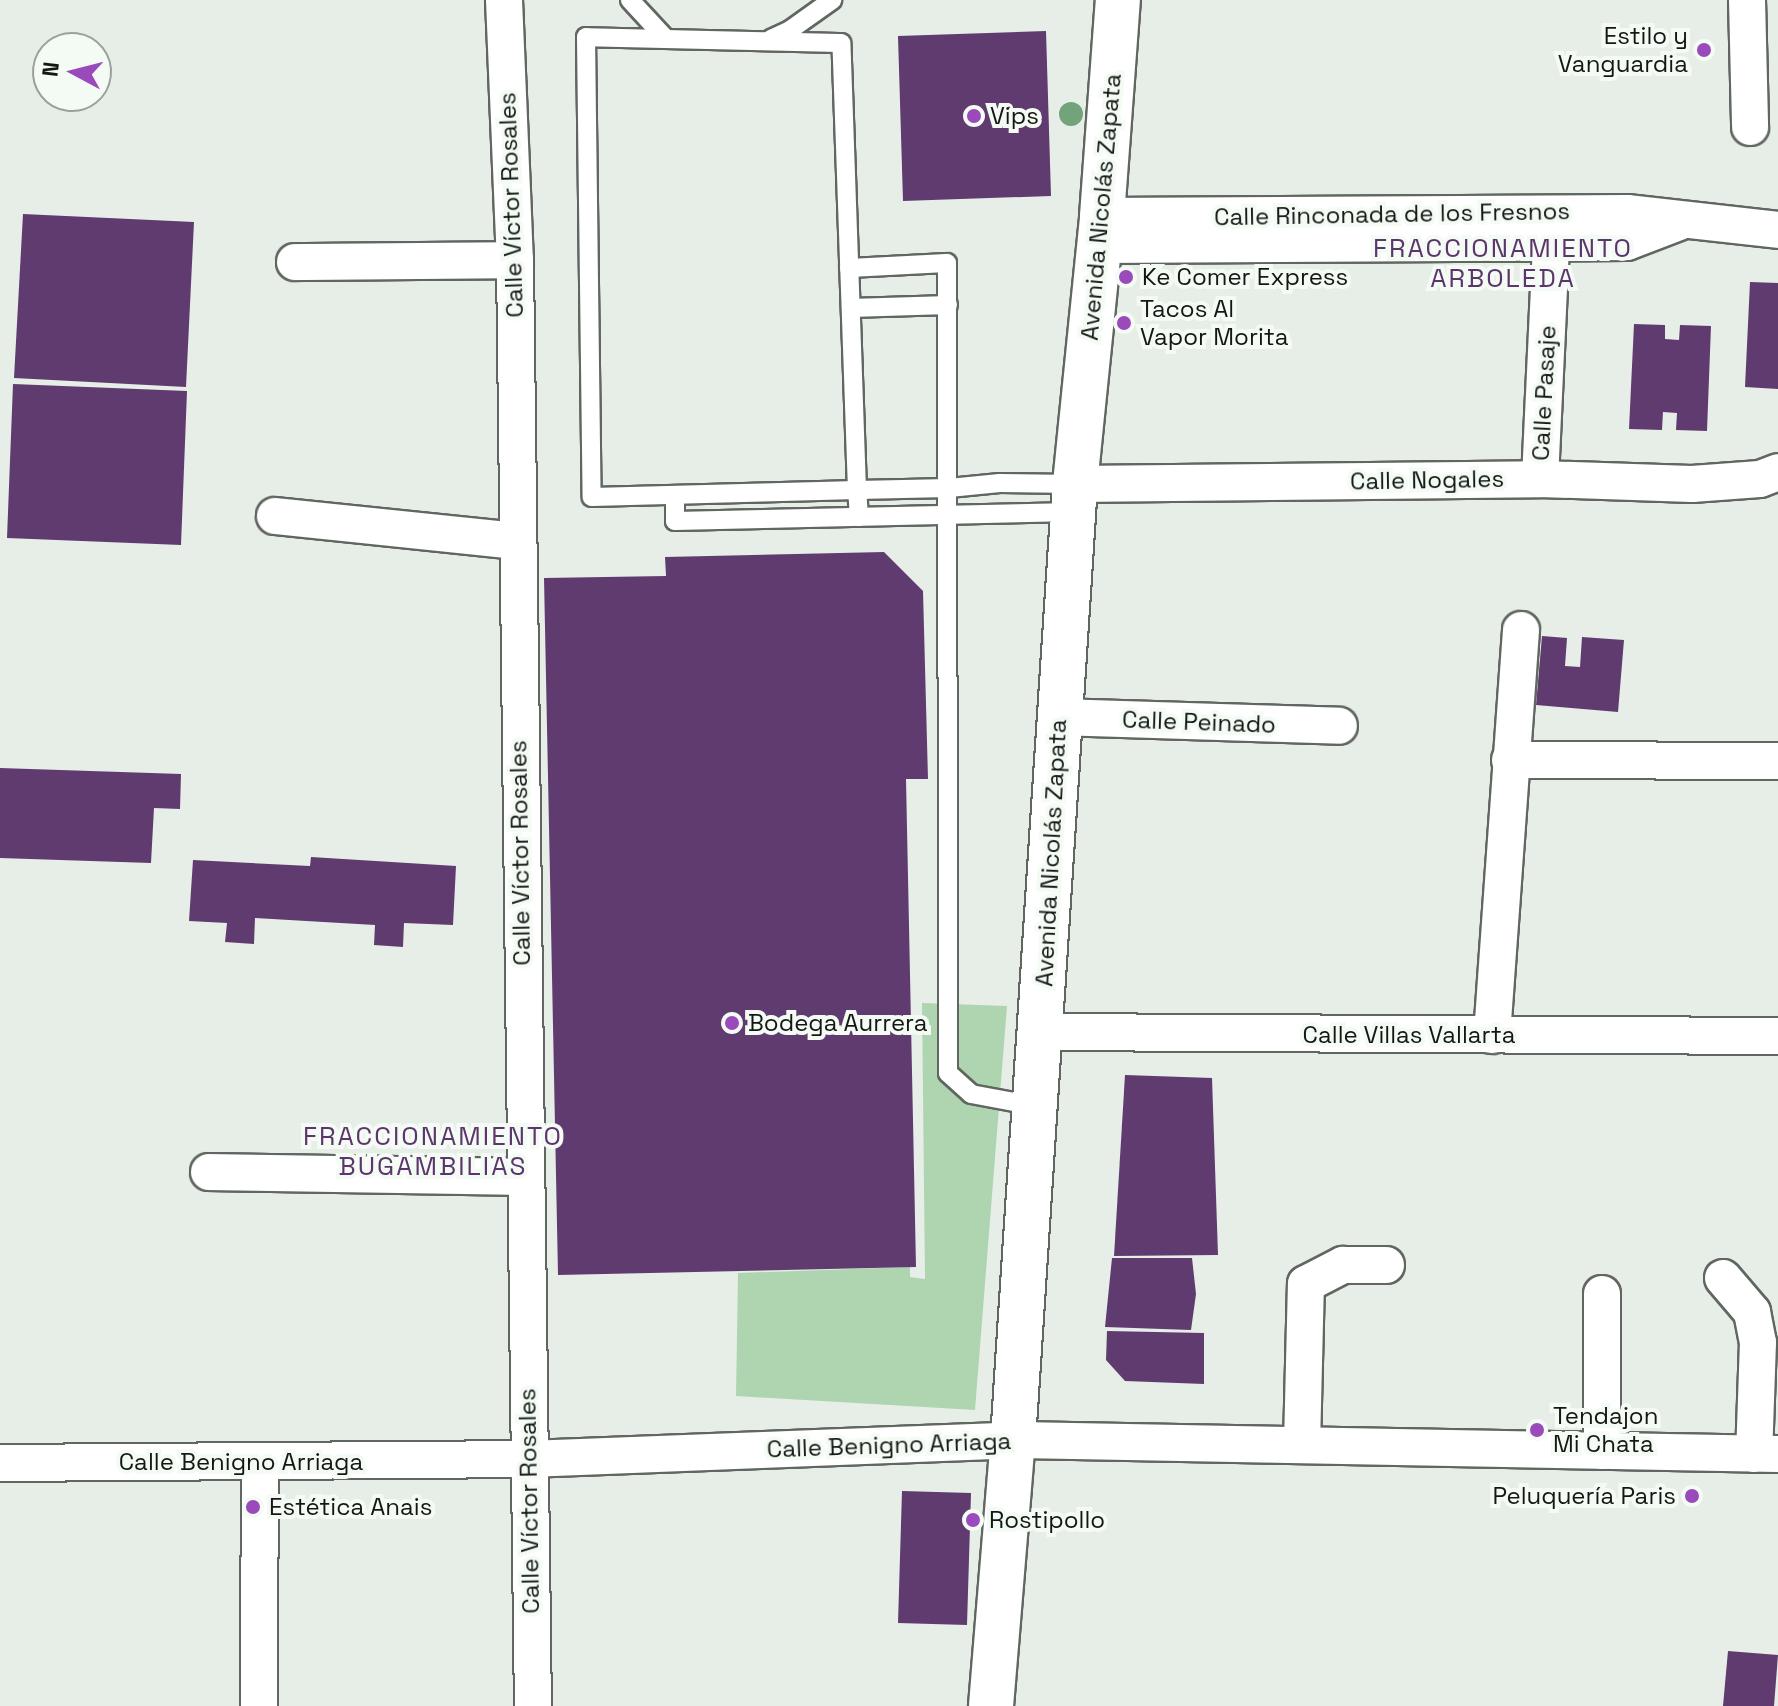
<!DOCTYPE html>
<meta charset="utf-8">
<style>
body{margin:0}
#map{position:relative;width:1778px;height:1706px;overflow:hidden;background:#e7eee7;font-family:"Space Grotesk",sans-serif}
div>[style]{position:absolute}
[style*='--x']{left:calc(var(--x)*1px);top:calc(var(--y)*1px);width:calc(var(--w)*1px);rotate:calc(var(--a)*1deg)}
.green>*{inset:0;background:#afd5b0}
.building>*{inset:0;background:#603b70}
.roads{filter:drop-shadow(2px 0 #606660) drop-shadow(-2px 0 #606660) drop-shadow(0 2px #606660) drop-shadow(0 -2px #606660)}
.service>*{height:18px;margin:-9px;padding:0 9px;transform-origin:9px;border-radius:9px;background:#fff}
.minor>*{height:36px;margin:-18px;padding:0 18px;transform-origin:18px;border-radius:18px;background:#fff}
.tertiary>*{height:44px;margin:-22px;padding:0 22px;transform-origin:22px;border-radius:22px;background:#fff}
.trees>*{width:24px;height:24px;margin:-12px;border-radius:50%;background:#73a37b}
.dots>*{width:22px;height:22px;translate:-50% -50%;box-sizing:border-box;border:4px solid #f4fbf4;border-radius:50%}
span{translate:-50% -50%;white-space:nowrap;text-align:center;line-height:1.15;-webkit-text-stroke:8px #f4fbf4;paint-order:stroke}
.poi-label{font-size:24px;color:#151715}
.right{translate:-100% -50%;text-align:right}
.left{translate:0 -50%;text-align:left}
.street-label{font-size:24px;color:#151715}
.neighbourhood-label{font-size:26px;color:#5c356c;letter-spacing:2px}
.north{position:absolute;left:32px;top:32px;width:80px;height:80px;box-sizing:border-box;background:#f4fbf4;border:2px solid #9ba09b;border-radius:50%;rotate:277deg;font-size:22px;font-weight:700;line-height:32px;text-align:center;color:#151715}
.north::after{content:'';display:block;margin:auto;width:28px;height:36px;background:#9a4aba;clip-path:polygon(50% 0,100% 100%,50% 72%,0 100%)}
</style>
<div id="map">
<div class="green">
<i style="clip-path:polygon(922px 1003px,1007px 1006px,975px 1410px,736px 1396px,738px 1273px,910px 1267px,910px 1277px,925px 1279px)"></i>
</div>
<div class="building">
<i style="clip-path:polygon(1046px 31px,1051px 196px,903px 201px,898px 36px)"></i>
<i style="clip-path:polygon(23px 214px,194px 222px,186px 387px,14px 378px)"></i>
<i style="clip-path:polygon(1750px 282px,1778px 283px,1778px 389px,1745px 387px)"></i>
<i style="clip-path:polygon(1634px 324px,1665px 325px,1665px 339px,1679px 340px,1680px 325px,1711px 326px,1707px 431px,1676px 430px,1677px 413px,1663px 412px,1662px 430px,1629px 429px)"></i>
<i style="clip-path:polygon(13px 384px,187px 391px,181px 545px,7px 538px)"></i>
<i style="clip-path:polygon(884px 552px,923px 591px,928px 779px,906px 779px,916px 1267px,558px 1275px,544px 578px,666px 576px,665px 557px)"></i>
<i style="clip-path:polygon(1542px 636px,1567px 638px,1565px 666px,1580px 667px,1582px 637px,1624px 640px,1618px 712px,1536px 705px)"></i>
<i style="clip-path:polygon(0 768px,181px 774px,180px 809px,154px 808px,151px 863px,0 858px)"></i>
<i style="clip-path:polygon(311px 857px,456px 866px,453px 925px,404px 923px,403px 947px,374px 945px,375px 925px,255px 918px,254px 944px,225px 942px,227px 923px,189px 921px,193px 860px,310px 866px)"></i>
<i style="clip-path:polygon(1125px 1075px,1212px 1078px,1218px 1255px,1114px 1256px)"></i>
<i style="clip-path:polygon(1112px 1258px,1192px 1258px,1196px 1294px,1191px 1330px,1105px 1327px)"></i>
<i style="clip-path:polygon(1107px 1331px,1204px 1333px,1204px 1384px,1125px 1381px,1106px 1360px)"></i>
<i style="clip-path:polygon(902px 1491px,971px 1493px,967px 1625px,898px 1623px)"></i>
<i style="clip-path:polygon(1728px 1651px,1778px 1655px,1774px 1706px,1723px 1706px)"></i>
</div>
<div class="roads">
<div class="service">
<i style="--x:630;--y:0;--w:53;--a:47.3"></i>
<i style="--x:771;--y:39;--w:21;--a:-25"></i>
<i style="--x:790;--y:30;--w:52;--a:-35.5"></i>
<i style="--x:849;--y:268;--w:98;--a:-2.9"></i>
<i style="--x:947;--y:263;--w:810;--a:89.93"></i>
<i style="--x:948;--y:1073;--w:31;--a:42"></i>
<i style="--x:971;--y:1094;--w:65;--a:10.6"></i>
<i style="--x:851;--y:308;--w:97;--a:-1.8"></i>
<i style="--x:675;--y:495;--w:26;--a:90"></i>
<i style="--x:675;--y:521;--w:398;--a:-1.3"></i>
<i style="--x:859;--y:517;--w:27;--a:-94"></i>
<i style="--x:857;--y:490;--w:447;--a:-92"></i>
<i style="--x:841;--y:43;--w:255;--a:-178.7"></i>
<i style="--x:586;--y:37;--w:460;--a:89.3"></i>
<i style="--x:592;--y:497;--w:265;--a:-1.5"></i>
<i style="--x:857;--y:490;--w:92;--a:-1.2"></i>
<i style="--x:949;--y:488;--w:51;--a:-5.6"></i>
<i style="--x:1000;--y:483;--w:75;--a:0.8"></i>
</div>
<div class="minor">
<i style="--x:504;--y:0;--w:260;--a:87.6"></i>
<i style="--x:515;--y:260;--w:1446;--a:89.29"></i>
<i style="--x:1747;--y:0;--w:127;--a:88.6"></i>
<i style="--x:1102;--y:216;--w:525;--a:-0.33"></i>
<i style="--x:1627;--y:213;--w:152;--a:6.4"></i>
<i style="--x:1099;--y:245;--w:528;--a:-0.33"></i>
<i style="--x:1627;--y:242;--w:56;--a:-21"></i>
<i style="--x:295;--y:262;--w:220;--a:-0.5"></i>
<i style="--x:1540;--y:479;--w:258;--a:-87.3"></i>
<i style="--x:1075;--y:484;--w:465;--a:-0.6"></i>
<i style="--x:1540;--y:479;--w:152;--a:1.9"></i>
<i style="--x:1692;--y:484;--w:68;--a:-4.2"></i>
<i style="--x:1760;--y:479;--w:19;--a:-21"></i>
<i style="--x:275;--y:516;--w:242;--a:5.9"></i>
<i style="--x:1059;--y:717;--w:280;--a:1.8"></i>
<i style="--x:1510;--y:760;--w:268;--a:0.2"></i>
<i style="--x:1041;--y:1032;--w:737;--a:0.31"></i>
<i style="--x:1492;--y:1035;--w:406;--a:-85.9"></i>
<i style="--x:209;--y:1172;--w:316;--a:0.9"></i>
<i style="--x:1723;--y:1278;--w:45;--a:49.5"></i>
<i style="--x:1752;--y:1312;--w:31;--a:79"></i>
<i style="--x:1758;--y:1342;--w:112;--a:92"></i>
<i style="--x:1602;--y:1294;--w:157;--a:90"></i>
<i style="--x:1302;--y:1445;--w:161;--a:-88.6"></i>
<i style="--x:1306;--y:1284;--w:42;--a:-27.2"></i>
<i style="--x:1343;--y:1265;--w:43;--a:0"></i>
<i style="--x:0;--y:1463;--w:528;--a:-0.43"></i>
<i style="--x:528;--y:1459;--w:485;--a:-2.2"></i>
<i style="--x:1013;--y:1440;--w:765;--a:1.05"></i>
<i style="--x:259;--y:1706;--w:244;--a:-89.8"></i>
</div>
<div class="tertiary">
<i style="--x:991;--y:1706;--w:267;--a:-85.3"></i>
<i style="--x:1013;--y:1440;--w:958;--a:-86.29"></i>
<i style="--x:1075;--y:484;--w:269;--a:-84.2"></i>
<i style="--x:1102;--y:216;--w:217;--a:-85.8"></i>
</div>
</div>
<div class="trees">
<i style="left:1071px;top:114px"></i>
</div>
<div class="dots">
<i style="left:1704px;top:50px;background:#9a4aba"></i>
<i style="left:974px;top:116px;background:#9a4aba"></i>
<i style="left:1126px;top:277px;background:#9a4aba"></i>
<i style="left:1124px;top:323px;background:#9a4aba"></i>
<i style="left:732px;top:1023px;background:#9a4aba"></i>
<i style="left:1537px;top:1430px;background:#9a4aba"></i>
<i style="left:1692px;top:1496px;background:#9a4aba"></i>
<i style="left:253px;top:1507px;background:#9a4aba"></i>
<i style="left:973px;top:1520px;background:#9a4aba"></i>
</div>
<div class="poi-label">
<span class="right" style="left:1688px;top:50px">Estilo y<br>Vanguardia</span>
<span class="left" style="left:990px;top:116px">Vips</span>
<span class="left" style="left:1142px;top:277px">Ke Comer Express</span>
<span class="left" style="left:1140px;top:323px">Tacos Al<br>Vapor Morita</span>
<span class="left" style="left:748px;top:1023px">Bodega Aurrera</span>
<span class="left" style="left:1553px;top:1430px">Tendajon<br>Mi Chata</span>
<span class="right" style="left:1676px;top:1496px">Peluquería Paris</span>
<span class="left" style="left:269px;top:1507px">Estética Anais</span>
<span class="left" style="left:989px;top:1520px">Rostipollo</span>
</div>
<div class="street-label">
<span style="left:511px;top:205px;rotate:-92deg">Calle Víctor Rosales</span>
<span style="left:1101px;top:207px;rotate:-85deg">Avenida Nicolás Zapata</span>
<span style="left:1392px;top:214px;rotate:-1deg">Calle Rinconada de los Fresnos</span>
<span style="left:1544px;top:393px;rotate:-87deg">Calle Pasaje</span>
<span style="left:1427px;top:480px;rotate:-1deg">Calle Nogales</span>
<span style="left:1199px;top:722px;rotate:2deg">Calle Peinado</span>
<span style="left:520px;top:853px;rotate:-91deg">Calle Víctor Rosales</span>
<span style="left:1051px;top:853px;rotate:-87deg">Avenida Nicolás Zapata</span>
<span style="left:1409px;top:1035px">Calle Villas Vallarta</span>
<span style="left:889px;top:1445px;rotate:-2deg">Calle Benigno Arriaga</span>
<span style="left:241px;top:1462px">Calle Benigno Arriaga</span>
<span style="left:529px;top:1501px;rotate:-91deg">Calle Víctor Rosales</span>
</div>
<div class="neighbourhood-label">
<span style="left:1503px;top:264px">FRACCIONAMIENTO<br>ARBOLEDA</span>
<span style="left:433px;top:1152px">FRACCIONAMIENTO<br>BUGAMBILIAS</span>
</div>
<div class="north">N</div>
</div>
